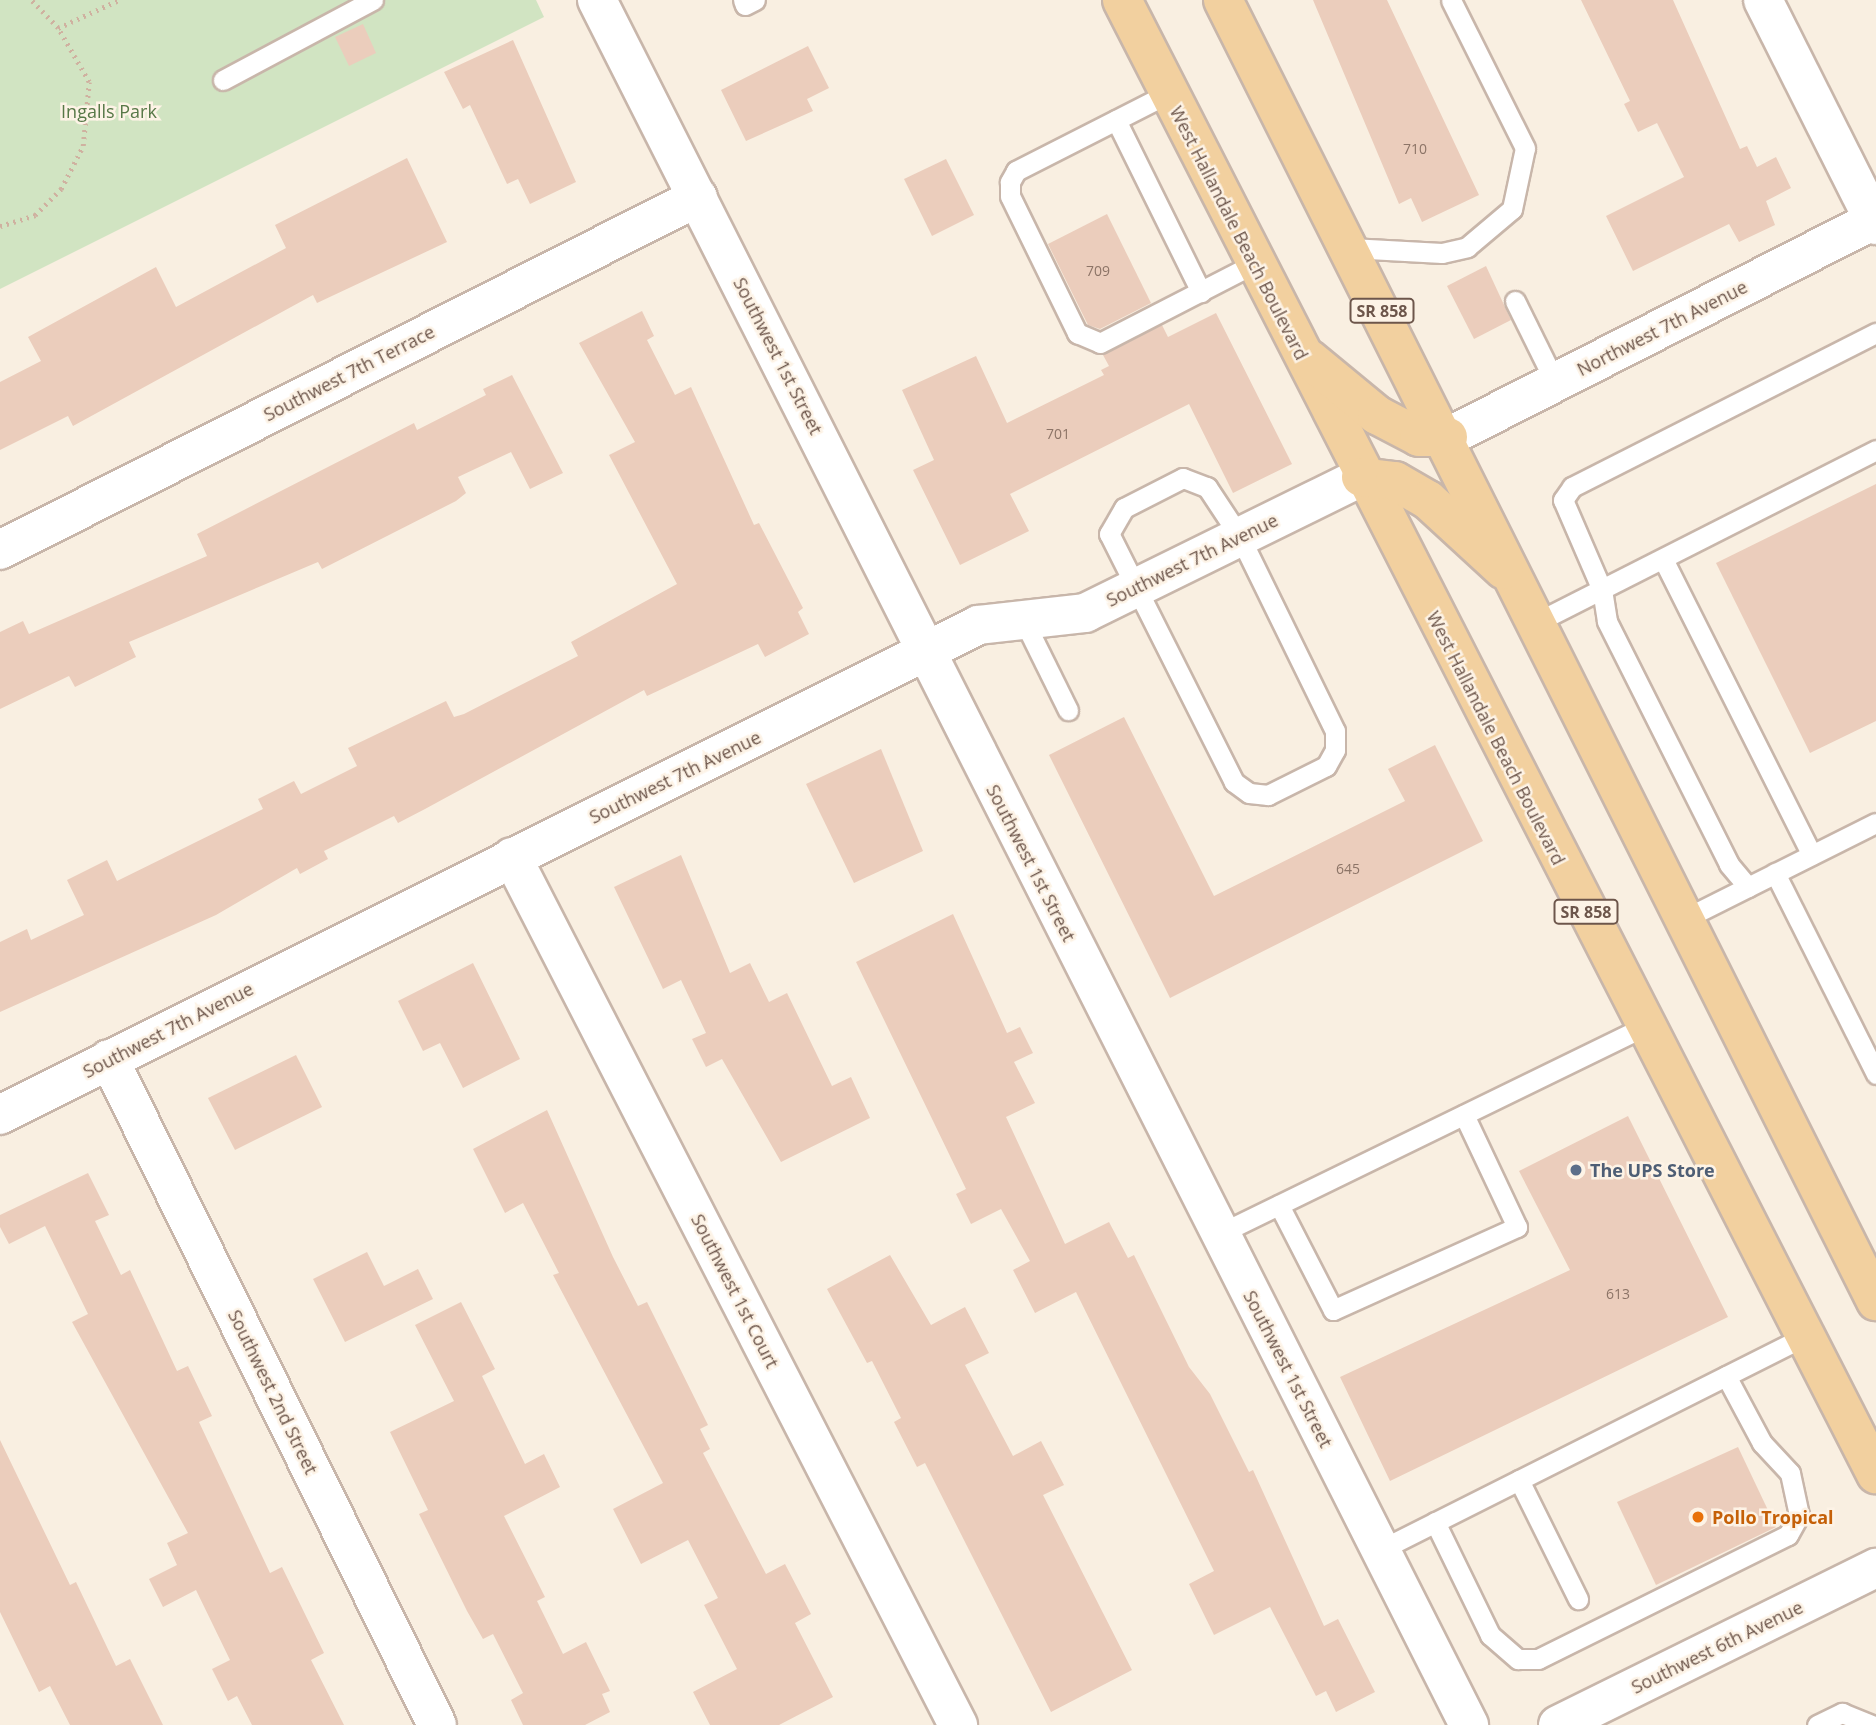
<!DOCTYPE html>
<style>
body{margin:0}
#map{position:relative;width:1876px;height:1725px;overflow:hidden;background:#f9efe1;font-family:"Open Sans",sans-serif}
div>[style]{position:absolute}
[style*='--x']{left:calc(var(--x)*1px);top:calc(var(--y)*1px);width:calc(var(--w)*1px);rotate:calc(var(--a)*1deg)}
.green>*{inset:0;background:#d1e4c2}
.building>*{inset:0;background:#ebcdbc}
.path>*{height:4.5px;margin-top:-2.25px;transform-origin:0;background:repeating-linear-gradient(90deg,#cfb1a0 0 2px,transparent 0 7px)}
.roads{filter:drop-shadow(2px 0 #c8b6aa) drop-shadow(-2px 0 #c8b6aa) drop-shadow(0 2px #c8b6aa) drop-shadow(0 -2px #c8b6aa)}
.service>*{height:19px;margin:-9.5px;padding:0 9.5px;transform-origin:9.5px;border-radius:9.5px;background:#fff}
.minor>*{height:38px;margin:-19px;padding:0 19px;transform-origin:19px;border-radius:19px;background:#fff}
.primary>*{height:38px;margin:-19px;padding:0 19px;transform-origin:19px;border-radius:19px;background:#f2d09f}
.dots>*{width:19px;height:19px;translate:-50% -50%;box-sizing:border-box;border:4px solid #fdf3e6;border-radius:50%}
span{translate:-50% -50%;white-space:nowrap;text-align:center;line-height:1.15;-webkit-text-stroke:5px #fdf3e6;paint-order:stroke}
.number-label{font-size:14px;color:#8c7467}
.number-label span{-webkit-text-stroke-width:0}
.shield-label span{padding:2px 5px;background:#fdf3e6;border:2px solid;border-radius:5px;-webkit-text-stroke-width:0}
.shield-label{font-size:16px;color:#6d564b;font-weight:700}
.park-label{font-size:18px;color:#577847}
.street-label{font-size:18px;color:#6d564b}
.service-label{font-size:18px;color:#4e5e75;font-weight:700}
.left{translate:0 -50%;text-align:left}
.food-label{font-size:18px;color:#c56008;font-weight:700}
</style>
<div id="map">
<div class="green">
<i style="clip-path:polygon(0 0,536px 0,544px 17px,0 289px)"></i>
</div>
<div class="building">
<i style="clip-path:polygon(1313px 0,1387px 0,1479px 195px,1422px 222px,1411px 198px,1399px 204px)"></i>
<i style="clip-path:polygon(1581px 0,1673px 0,1740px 149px,1747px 146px,1757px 167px,1776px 157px,1791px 188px,1766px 201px,1775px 225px,1739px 242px,1729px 224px,1633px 271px,1606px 216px,1684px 177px,1657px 123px,1638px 132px,1624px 104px,1630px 101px)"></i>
<i style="clip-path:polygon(363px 24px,376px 53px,349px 66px,335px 37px)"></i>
<i style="clip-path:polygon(513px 40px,576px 182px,530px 204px,518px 179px,507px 184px,470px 105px,463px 109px,444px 72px)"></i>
<i style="clip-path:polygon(808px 46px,829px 88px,807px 99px,813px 111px,746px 141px,721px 90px)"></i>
<i style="clip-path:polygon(407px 158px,447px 242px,317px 303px,313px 295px,73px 426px,68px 416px,0 450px,0 382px,41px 361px,28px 337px,156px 267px,176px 307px,286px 248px,275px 225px)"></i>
<i style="clip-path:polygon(946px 159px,974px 215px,932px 236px,904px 179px)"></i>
<i style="clip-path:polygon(1107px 214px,1151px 303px,1100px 329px,1088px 325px,1048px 244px)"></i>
<i style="clip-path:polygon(1486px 266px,1511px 320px,1474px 339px,1447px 286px)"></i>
<i style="clip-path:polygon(642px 311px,654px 336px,647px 340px,675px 395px,691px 387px,754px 525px,759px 523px,803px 608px,798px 612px,809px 634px,765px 657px,758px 644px,647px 696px,644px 690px,425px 809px,398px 823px,394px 816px,324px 851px,328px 859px,300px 874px,297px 868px,216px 915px,0 1012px,0 942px,27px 929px,31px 940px,84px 915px,67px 880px,107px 860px,117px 881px,263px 809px,258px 799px,294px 781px,301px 794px,357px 766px,348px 748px,446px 701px,454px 717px,464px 714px,578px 656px,571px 642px,677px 584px,609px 455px,635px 442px,579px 343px)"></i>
<i style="clip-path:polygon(1216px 313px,1292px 464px,1233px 493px,1189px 404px,1010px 494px,1029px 531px,960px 565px,913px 470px,934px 460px,902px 390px,976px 356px,1007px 423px,1104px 375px,1101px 370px,1109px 366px,1103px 355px,1162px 325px,1168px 337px)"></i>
<i style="clip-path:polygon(512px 375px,563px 473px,530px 489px,511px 452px,458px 477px,466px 493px,456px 501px,322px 569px,318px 562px,129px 642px,136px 657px,75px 687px,69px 676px,0 709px,0 632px,23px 621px,29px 634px,207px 556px,197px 534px,414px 423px,417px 430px,486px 395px,483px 389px)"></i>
<i style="clip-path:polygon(1876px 484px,1876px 721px,1810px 753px,1716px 563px)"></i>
<i style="clip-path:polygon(1124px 717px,1214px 896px,1405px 801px,1388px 769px,1435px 745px,1483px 841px,1170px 998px,1049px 755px)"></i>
<i style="clip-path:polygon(881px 749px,923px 851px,854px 883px,806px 784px)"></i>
<i style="clip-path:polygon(681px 855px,730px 973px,750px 963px,769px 1002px,787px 993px,832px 1086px,851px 1077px,870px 1118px,781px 1162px,722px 1059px,706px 1067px,692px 1039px,706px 1033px,681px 980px,663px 989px,614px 887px)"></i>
<i style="clip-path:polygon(953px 914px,1007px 1033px,1020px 1027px,1033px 1053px,1014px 1062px,1035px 1103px,1006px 1117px,1065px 1244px,1109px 1222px,1128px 1258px,1134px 1255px,1189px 1367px,1210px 1394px,1249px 1472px,1253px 1470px,1324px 1626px,1338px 1619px,1375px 1692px,1336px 1712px,1326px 1691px,1316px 1696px,1270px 1607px,1214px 1635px,1189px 1584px,1214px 1571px,1076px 1292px,1035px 1313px,1013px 1270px,1030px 1261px,1001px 1209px,971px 1224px,956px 1194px,966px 1189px,856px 962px)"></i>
<i style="clip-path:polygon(473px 963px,520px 1059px,463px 1088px,440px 1043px,423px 1051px,398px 1001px)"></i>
<i style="clip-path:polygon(296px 1055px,322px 1107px,235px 1150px,208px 1098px)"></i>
<i style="clip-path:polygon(547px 1110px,613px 1257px,638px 1306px,647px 1302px,708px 1425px,700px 1429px,710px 1449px,703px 1453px,766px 1574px,785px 1564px,811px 1614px,795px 1623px,833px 1697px,779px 1725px,710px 1725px,693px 1692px,737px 1669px,704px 1605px,718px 1598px,688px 1540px,641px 1564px,613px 1509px,663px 1483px,553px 1275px,559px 1273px,523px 1203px,505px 1213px,473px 1149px)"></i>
<i style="clip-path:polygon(1628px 1116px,1728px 1317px,1390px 1481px,1340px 1377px,1570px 1270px,1519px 1171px)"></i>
<i style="clip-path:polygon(88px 1173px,109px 1215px,95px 1221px,121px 1275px,130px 1270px,177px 1371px,188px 1366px,212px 1416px,199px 1422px,270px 1573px,282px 1567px,324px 1653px,311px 1660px,344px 1725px,252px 1725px,237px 1696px,228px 1701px,212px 1669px,230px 1660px,196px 1590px,163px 1607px,149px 1579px,177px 1565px,167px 1543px,188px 1533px,72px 1322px,88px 1314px,45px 1226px,9px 1244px,0 1227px,0 1215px)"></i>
<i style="clip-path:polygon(367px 1252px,384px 1286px,418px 1269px,433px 1299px,345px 1342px,313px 1279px)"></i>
<i style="clip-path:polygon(890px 1255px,931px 1325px,965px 1307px,989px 1353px,965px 1365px,1013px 1456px,1041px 1441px,1064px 1485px,1043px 1495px,1132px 1670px,1051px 1712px,925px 1463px,917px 1467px,894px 1422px,901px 1418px,872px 1361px,867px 1363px,827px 1289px)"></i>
<i style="clip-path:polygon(461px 1302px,495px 1369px,482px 1376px,525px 1464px,544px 1454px,560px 1487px,504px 1516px,545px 1597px,537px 1601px,563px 1654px,586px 1642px,610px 1691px,602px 1694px,610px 1712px,585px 1725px,523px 1725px,511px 1700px,523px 1693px,493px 1634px,483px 1639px,467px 1611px,419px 1514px,428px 1510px,390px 1432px,454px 1401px,415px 1325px)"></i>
<i style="clip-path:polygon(0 1440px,70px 1585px,76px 1582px,116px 1666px,130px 1659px,163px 1725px,70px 1725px,50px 1686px,39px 1692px,0 1612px)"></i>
<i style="clip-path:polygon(1738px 1447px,1776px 1527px,1656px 1585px,1617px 1502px)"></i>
</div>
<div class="path">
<i style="--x:58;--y:28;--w:67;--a:-24.7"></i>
<i style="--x:0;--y:226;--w:37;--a:-17"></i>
<i style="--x:35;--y:215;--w:37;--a:-45"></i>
<i style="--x:61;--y:189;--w:48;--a:-62.9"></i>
<i style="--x:83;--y:146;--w:64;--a:-84.6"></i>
<i style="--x:89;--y:82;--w:62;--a:-119.9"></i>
<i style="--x:58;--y:28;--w:39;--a:-134"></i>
</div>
<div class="roads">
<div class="service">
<i style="--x:743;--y:0;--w:5;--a:68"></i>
<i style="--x:745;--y:5;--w:11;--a:-27"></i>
<i style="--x:223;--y:80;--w:170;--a:-28.1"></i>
<i style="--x:1169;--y:93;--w:172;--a:153"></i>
<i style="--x:1016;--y:171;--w:13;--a:119"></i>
<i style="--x:1010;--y:182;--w:14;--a:90"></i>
<i style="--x:1010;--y:196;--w:153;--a:63.9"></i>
<i style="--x:1077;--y:333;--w:25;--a:23"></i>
<i style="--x:1100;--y:343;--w:173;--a:-27.2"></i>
<i style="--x:1116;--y:120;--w:192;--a:63.7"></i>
<i style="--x:1350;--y:248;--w:92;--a:3.1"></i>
<i style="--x:1442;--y:253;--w:26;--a:-13"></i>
<i style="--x:1467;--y:247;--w:59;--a:-40.2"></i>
<i style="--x:1512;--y:209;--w:62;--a:-78"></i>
<i style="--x:1525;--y:148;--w:165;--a:-116.6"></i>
<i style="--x:1515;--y:301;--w:90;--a:63.7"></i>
<i style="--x:1183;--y:478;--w:26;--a:21"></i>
<i style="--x:1207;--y:487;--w:60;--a:56.6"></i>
<i style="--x:1240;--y:537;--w:216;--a:63.9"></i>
<i style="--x:1335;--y:731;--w:19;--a:90"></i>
<i style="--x:1335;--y:750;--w:18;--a:119"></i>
<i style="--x:1326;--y:766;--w:65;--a:153.4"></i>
<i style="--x:1268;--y:795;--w:19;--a:-174"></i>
<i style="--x:1249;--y:793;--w:19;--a:-144"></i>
<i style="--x:1234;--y:782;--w:278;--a:-116.7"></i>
<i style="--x:1109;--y:534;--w:30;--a:-60"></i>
<i style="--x:1124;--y:508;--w:66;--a:-27"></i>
<i style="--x:1663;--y:559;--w:331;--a:63.3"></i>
<i style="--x:1022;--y:617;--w:104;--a:63.7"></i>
<i style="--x:1539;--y:621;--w:378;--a:-26.9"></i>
<i style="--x:1775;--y:873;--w:225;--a:63.3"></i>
<i style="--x:1748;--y:887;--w:30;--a:-130"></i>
<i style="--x:1729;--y:864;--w:272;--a:-116.7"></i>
<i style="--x:1607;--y:621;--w:31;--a:-99"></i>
<i style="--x:1602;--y:590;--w:98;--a:-113.4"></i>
<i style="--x:1563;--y:500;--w:16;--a:-55"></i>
<i style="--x:1572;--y:487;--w:341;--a:-26.9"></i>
<i style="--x:1686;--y:918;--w:212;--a:-26.6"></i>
<i style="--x:1279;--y:1205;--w:118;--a:62.8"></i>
<i style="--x:1333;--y:1310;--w:202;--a:-24.3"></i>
<i style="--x:1517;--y:1227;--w:124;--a:-115.3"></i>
<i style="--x:1219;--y:1234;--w:474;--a:-26"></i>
<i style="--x:1519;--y:1480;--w:133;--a:63.6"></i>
<i style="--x:1435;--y:1522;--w:126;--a:64"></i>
<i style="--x:1490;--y:1635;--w:37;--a:41"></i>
<i style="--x:1518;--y:1659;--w:20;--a:0"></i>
<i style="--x:1538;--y:1659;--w:279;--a:-26.4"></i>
<i style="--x:1788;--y:1535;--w:23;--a:-61"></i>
<i style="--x:1799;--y:1515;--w:43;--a:-102.1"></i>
<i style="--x:1790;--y:1473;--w:41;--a:-133"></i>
<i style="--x:1762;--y:1443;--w:76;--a:-118.2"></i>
<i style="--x:1380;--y:1550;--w:476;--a:-26.7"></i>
<i style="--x:1817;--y:1725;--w:28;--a:-26"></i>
<i style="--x:1842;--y:1713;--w:32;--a:22"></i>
</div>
<div class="minor">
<i style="--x:597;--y:0;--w:1933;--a:63.18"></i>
<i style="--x:1763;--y:0;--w:252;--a:63.3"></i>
<i style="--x:1448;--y:437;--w:480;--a:-27"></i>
<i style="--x:0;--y:550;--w:782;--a:-26.83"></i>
<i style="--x:512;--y:857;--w:976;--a:62.8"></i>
<i style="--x:109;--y:1059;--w:742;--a:63.78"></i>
<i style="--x:0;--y:1115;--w:1094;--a:-26.61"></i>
<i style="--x:978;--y:625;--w:108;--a:-6.4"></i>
<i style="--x:1085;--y:613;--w:308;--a:-26.2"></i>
<i style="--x:1558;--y:1725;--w:355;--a:-26.3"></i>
</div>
<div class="primary">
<i style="--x:1122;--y:0;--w:1656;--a:62.91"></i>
<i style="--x:1223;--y:0;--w:1456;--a:63.35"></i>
<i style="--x:1309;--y:359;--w:88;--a:39.5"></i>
<i style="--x:1377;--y:415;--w:47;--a:27.6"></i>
<i style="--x:1419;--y:437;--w:29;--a:0"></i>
<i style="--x:1361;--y:477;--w:34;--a:7"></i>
<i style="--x:1395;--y:481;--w:38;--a:30"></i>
<i style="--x:1428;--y:500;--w:103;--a:42.6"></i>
</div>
</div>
<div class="dots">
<i style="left:1576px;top:1170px;background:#5c6f8a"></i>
<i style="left:1698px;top:1517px;background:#e8710a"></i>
</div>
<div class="number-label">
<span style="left:1415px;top:149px">710</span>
<span style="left:1098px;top:271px">709</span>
<span style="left:1058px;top:434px">701</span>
<span style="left:1348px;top:869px">645</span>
<span style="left:1618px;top:1294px">613</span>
</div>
<div class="shield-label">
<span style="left:1382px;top:311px">SR 858</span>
<span style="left:1586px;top:912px">SR 858</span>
</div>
<div class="park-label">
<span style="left:109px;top:111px">Ingalls Park</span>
</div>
<div class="street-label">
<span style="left:1239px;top:233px;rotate:63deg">West Hallandale Beach Boulevard</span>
<span style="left:1662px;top:328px;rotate:-27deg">Northwest 7th Avenue</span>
<span style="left:778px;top:356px;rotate:63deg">Southwest 1st Street</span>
<span style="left:349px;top:373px;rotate:-27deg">Southwest 7th Terrace</span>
<span style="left:1192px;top:560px;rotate:-26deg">Southwest 7th Avenue</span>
<span style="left:1496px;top:738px;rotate:63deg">West Hallandale Beach Boulevard</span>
<span style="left:675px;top:777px;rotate:-26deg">Southwest 7th Avenue</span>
<span style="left:1031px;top:863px;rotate:63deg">Southwest 1st Street</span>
<span style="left:168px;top:1030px;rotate:-27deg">Southwest 7th Avenue</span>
<span style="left:735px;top:1291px;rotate:63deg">Southwest 1st Court</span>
<span style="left:1288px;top:1369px;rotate:63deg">Southwest 1st Street</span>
<span style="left:273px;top:1392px;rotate:64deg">Southwest 2nd Street</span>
<span style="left:1717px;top:1647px;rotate:-26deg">Southwest 6th Avenue</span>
</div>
<div class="service-label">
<span class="left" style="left:1590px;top:1170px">The UPS Store</span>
</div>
<div class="food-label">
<span class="left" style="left:1712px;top:1517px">Pollo Tropical</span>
</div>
</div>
